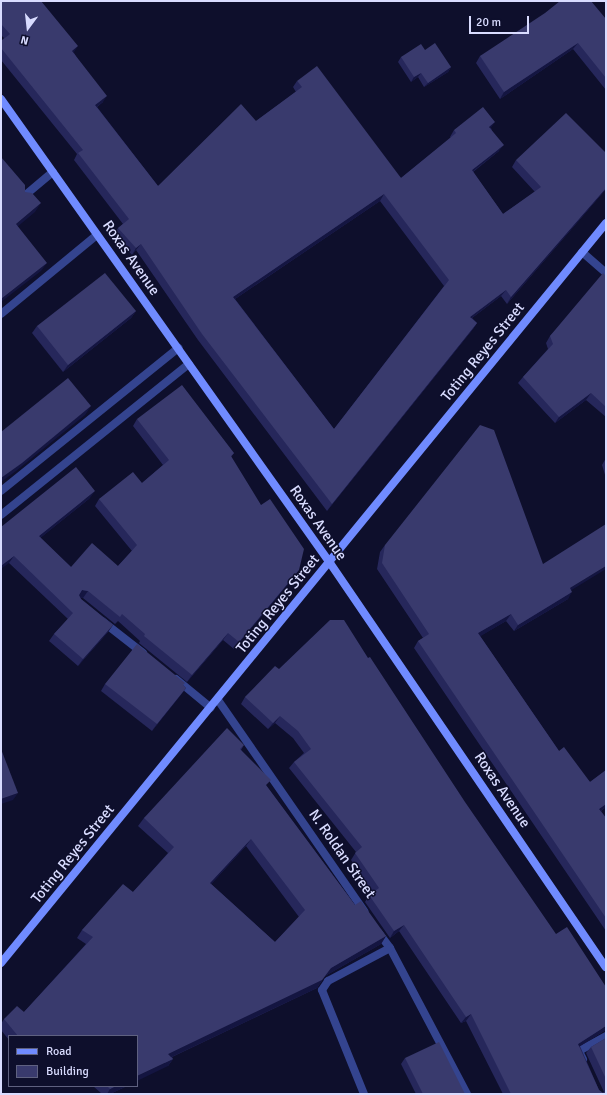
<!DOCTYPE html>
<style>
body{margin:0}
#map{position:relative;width:607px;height:1095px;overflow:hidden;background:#0e0f2c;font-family:Signika,sans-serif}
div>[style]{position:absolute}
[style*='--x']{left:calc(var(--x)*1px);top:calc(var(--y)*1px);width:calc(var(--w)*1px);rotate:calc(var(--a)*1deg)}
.lane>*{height:8px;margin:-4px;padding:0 4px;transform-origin:4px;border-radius:4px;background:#34448f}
.street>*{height:8px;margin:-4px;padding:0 4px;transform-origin:4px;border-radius:4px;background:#34448f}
.secondary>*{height:8px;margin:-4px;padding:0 4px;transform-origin:4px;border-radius:4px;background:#708bff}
.wall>*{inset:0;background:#26275b}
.shaded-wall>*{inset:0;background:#141541}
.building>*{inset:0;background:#393a6d}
span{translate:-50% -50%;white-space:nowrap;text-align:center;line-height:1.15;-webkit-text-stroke:3px #0e0f2c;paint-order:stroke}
.street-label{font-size:15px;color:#d9dcff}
.frame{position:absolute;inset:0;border:2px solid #d9dcff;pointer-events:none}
.legend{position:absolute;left:8px;top:1035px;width:130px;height:52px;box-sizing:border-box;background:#0e0f2c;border:1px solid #5f6180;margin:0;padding:5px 7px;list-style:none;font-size:12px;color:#d9dcff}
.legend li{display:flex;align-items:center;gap:8px;height:20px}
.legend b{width:20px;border:1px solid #5f6180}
.north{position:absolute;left:8px;top:8px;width:40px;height:40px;-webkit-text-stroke:3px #0e0f2c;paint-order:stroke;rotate:195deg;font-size:11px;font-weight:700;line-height:16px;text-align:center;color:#d9dcff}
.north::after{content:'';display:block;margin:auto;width:14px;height:18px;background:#d9dcff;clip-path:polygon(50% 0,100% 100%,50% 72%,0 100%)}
.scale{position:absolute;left:469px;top:16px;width:60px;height:18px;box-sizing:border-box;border:2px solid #d9dcff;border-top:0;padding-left:5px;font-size:12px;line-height:14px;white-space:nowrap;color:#d9dcff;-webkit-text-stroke:3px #0e0f2c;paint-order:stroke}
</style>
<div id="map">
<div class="lane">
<i style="--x:23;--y:197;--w:39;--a:-40"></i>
<i style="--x:1;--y:314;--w:124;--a:-39.5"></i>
<i style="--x:1;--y:491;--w:228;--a:-38.9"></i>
<i style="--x:1;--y:515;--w:241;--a:-38.8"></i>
<i style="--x:102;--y:621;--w:52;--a:38"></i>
<i style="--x:176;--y:679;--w:45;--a:39.6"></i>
<i style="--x:583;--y:1059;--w:9;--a:-117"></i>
<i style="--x:579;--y:1051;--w:31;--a:-29"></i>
</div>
<div class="street">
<i style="--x:582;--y:252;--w:32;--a:41"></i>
<i style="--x:218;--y:700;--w:257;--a:55.3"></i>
<i style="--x:378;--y:932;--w:20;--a:53"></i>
<i style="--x:390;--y:948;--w:165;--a:62.2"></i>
<i style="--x:364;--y:1094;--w:112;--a:-112"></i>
<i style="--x:322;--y:990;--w:11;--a:-56"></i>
<i style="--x:328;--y:981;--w:70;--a:-28"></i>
</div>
<div class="secondary">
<i style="--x:1;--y:99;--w:569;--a:54.66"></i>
<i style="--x:330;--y:563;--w:489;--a:55.7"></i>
<i style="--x:1;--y:963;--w:956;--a:-50.73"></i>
</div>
<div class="wall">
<i style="clip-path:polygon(evenodd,1px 1px,74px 53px,103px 102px,97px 107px,158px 186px,256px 121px,296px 92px,293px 87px,297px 81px,401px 178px,451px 138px,450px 137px,454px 130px,491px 128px,499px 151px,473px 172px,503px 214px,535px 192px,512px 167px,516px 160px,606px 153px,606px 189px,507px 304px,501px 296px,472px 318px,477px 323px,473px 329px,327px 511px,198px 340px,136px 250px,132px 255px,114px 235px,118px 228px,123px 224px,74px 160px,77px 154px,1px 60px,1px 41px,4px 38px,1px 35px,1px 1px,380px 201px,444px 286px,334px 429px,235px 299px,380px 201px)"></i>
<i style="clip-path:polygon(606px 19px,606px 90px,573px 49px,500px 99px,476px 63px,480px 56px)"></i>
<i style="clip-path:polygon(425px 50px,451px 67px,448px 72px,424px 87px,418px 77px,411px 82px,398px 62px,401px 57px)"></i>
<i style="clip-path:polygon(606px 276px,606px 417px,586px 400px,555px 423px,518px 383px,523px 377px,548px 349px,546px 343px,550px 336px)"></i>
<i style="clip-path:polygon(136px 311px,131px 318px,63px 372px,32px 333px,37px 326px)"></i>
<i style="clip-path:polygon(137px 419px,234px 453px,231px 457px,294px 577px,234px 649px,223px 640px,187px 682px,139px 643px,140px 641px,118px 621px,115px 624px,83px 598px,80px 597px,81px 599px,113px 625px,108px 632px,78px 666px,49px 641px,54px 634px,68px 619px,9px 563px,1px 527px,90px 498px,40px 538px,71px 567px,118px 566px,132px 551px,95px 506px,99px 499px,142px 483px,163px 465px,133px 426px)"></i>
<i style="clip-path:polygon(606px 458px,606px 478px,602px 465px)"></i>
<i style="clip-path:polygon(385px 545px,543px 564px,571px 590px,568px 599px,514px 631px,506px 621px,480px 636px,559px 751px,590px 782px,606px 770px,606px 807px,601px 811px,606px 818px,606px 931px,414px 648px,418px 641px,423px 638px,377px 569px,380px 552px)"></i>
<i style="clip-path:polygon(368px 658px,604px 1031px,580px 1046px,599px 1090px,603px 1093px,604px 1092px,586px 1053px,591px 1047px,606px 1038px,606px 1094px,503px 1094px,466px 1021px,461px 1023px,399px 931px,390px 938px,365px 902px,369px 895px,373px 893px,351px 860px,356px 852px,289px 768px,294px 762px,304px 753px,293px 738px,275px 723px,268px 729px,241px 704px,245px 697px,279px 669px)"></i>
<i style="clip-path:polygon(105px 684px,183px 685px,186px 688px,152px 731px,101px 691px)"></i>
<i style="clip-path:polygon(evenodd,244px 745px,241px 750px,267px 787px,355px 905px,386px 936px,381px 944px,325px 976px,317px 988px,172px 1057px,173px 1059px,168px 1066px,137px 1036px,9px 1036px,9px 1040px,1px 1030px,1px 1024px,4px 1019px,24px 1012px,86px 944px,77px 938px,82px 930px,133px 892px,168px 853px,138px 826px,144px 818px,244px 745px,246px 846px,299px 917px,275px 942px,211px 884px,246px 846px)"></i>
<i style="clip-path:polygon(405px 1058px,465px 1094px,416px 1094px,401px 1064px)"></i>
<i style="clip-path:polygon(93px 1086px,127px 1086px,110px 1094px,102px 1094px)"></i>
</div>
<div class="shaded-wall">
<i style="clip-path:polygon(578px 43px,573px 49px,500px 99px,504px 92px)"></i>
<i style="clip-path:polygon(78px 46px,74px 52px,68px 58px,72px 51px)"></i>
<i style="clip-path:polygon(451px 67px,448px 72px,424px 87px,428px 83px)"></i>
<i style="clip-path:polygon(421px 73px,418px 77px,411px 82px,414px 77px)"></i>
<i style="clip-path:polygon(107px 96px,103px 102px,91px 111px,95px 105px)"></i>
<i style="clip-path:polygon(495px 122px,490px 129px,489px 127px)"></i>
<i style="clip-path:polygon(504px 145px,499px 151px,467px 176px,472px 170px)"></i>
<i style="clip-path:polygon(606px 188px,606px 189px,507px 304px,511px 297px)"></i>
<i style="clip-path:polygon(384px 194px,380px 201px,229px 303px,233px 297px)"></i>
<i style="clip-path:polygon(41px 203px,35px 212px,10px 233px,16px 224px)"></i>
<i style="clip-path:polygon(141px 244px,136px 250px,132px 255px,136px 248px)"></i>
<i style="clip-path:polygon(47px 263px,41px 271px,1px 302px,1px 299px)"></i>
<i style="clip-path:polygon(506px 290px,501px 296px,465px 323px,470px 317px)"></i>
<i style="clip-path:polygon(136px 311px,131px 318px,63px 372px,68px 365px)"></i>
<i style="clip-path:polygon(477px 323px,473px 329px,327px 511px,332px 504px)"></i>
<i style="clip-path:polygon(591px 393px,586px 400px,555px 423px,559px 417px)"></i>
<i style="clip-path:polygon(91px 406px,85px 415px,16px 471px,1px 482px,1px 478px)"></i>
<i style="clip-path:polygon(95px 491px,90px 498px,34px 543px,39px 536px)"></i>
<i style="clip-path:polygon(14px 556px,9px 563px,1px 569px,1px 566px)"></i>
<i style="clip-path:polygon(606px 566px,606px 569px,565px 594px,570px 588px)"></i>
<i style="clip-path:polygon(299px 570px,294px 577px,234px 649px,239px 642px)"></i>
<i style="clip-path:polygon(82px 590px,88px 591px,83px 598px,78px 597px)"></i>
<i style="clip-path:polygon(572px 592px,568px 599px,514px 631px,518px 625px)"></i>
<i style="clip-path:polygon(511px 614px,506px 621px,474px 640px,478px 633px)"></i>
<i style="clip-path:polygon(113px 625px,108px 632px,78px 666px,83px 659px)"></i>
<i style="clip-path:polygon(228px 633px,223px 640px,187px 682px,192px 675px)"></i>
<i style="clip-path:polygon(186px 688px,181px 695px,152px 731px,157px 724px)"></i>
<i style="clip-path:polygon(280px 716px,275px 723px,268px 729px,273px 723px)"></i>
<i style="clip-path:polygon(18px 793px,13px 800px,1px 804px,1px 799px)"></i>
<i style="clip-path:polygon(606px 804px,606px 807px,595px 815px,599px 809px)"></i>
<i style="clip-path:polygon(251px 839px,246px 846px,205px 891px,210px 883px)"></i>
<i style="clip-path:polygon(404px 925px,399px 931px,390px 938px,394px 931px)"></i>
<i style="clip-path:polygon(386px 936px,381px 944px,325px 976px,317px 988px,163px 1061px,168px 1054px,331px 968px)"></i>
<i style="clip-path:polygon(471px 1014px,466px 1021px,461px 1023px,466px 1017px)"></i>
<i style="clip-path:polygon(606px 1026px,606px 1031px,604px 1031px,574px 1050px,578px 1044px)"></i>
<i style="clip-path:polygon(173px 1059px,168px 1066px,137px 1081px,137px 1076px)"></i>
<i style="clip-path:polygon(116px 1086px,127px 1086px,110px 1094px,107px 1094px,110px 1089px)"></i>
</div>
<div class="building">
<i style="clip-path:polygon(evenodd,1px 1px,41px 1px,78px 46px,72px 51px,107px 96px,95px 105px,158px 186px,241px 104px,256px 121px,302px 87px,297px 81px,317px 66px,401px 178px,456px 133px,454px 130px,483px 107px,495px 122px,489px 127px,504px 145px,472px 170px,503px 214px,541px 187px,516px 160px,566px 113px,606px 153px,606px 188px,511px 297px,506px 290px,470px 317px,477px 323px,332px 504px,202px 334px,141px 244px,136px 248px,118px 228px,129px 219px,78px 153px,83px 150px,1px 48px,1px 41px,10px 34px,1px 24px,1px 1px,384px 194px,449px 280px,334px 429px,233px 297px,384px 194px)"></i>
<i style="clip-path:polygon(560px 1px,591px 1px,606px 19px,606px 78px,578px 43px,504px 92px,480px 56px,545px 13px)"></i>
<i style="clip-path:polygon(435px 43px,451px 67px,428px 83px,421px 73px,414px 77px,401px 57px,421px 44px,425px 50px)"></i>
<i style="clip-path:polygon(1px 157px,25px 185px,25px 192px,32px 193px,41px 203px,16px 224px,47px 263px,1px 299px)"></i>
<i style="clip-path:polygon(105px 273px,136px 311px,68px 365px,37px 326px)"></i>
<i style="clip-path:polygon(603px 273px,606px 276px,606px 407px,591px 393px,559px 417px,523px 377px,553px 344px,550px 336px)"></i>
<i style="clip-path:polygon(68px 378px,91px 406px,22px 463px,1px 478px,1px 432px)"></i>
<i style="clip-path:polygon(182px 385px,234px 453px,231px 456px,261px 505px,270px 499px,304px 549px,299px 570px,239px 642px,228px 633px,192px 675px,144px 636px,145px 634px,122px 614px,120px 617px,88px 591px,82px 590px,79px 595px,81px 599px,113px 625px,83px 659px,54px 634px,73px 613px,14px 556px,1px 566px,1px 527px,76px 467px,95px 491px,39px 536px,71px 567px,92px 543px,118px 566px,137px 545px,99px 499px,133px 472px,142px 483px,169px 460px,137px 419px)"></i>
<i style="clip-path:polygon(480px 425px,494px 430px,543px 564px,606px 524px,606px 566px,570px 588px,572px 592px,518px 625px,511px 614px,478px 633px,559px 751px,564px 747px,590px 782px,606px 770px,606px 804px,599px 809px,606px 818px,606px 918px,418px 641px,429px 634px,382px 563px,385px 545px)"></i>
<i style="clip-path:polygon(330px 620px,344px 620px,368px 658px,370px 657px,465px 802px,556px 934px,567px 927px,606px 987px,606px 1026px,578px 1044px,599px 1090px,603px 1093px,606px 1091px,606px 1092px,602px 1094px,511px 1094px,471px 1014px,466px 1017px,404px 925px,394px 931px,369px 895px,379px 888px,355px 853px,362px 847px,294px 762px,311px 749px,298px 731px,280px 716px,273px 723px,245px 697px,275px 666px,279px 669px)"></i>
<i style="clip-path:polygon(137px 644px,185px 683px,183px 685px,186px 688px,157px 724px,105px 684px)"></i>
<i style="clip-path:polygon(evenodd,227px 728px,244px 745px,240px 749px,271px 780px,266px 785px,355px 905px,361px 901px,386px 936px,331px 968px,322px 980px,168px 1054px,173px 1059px,137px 1076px,137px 1036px,18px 1036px,4px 1019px,17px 1006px,24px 1012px,93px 937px,82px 930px,123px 884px,133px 892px,174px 847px,144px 818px,227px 728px,251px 839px,305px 910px,275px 942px,210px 883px,251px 839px)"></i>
<i style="clip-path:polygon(1px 749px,18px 793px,1px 799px)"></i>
<i style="clip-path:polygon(606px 1038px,606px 1079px,591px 1047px)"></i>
<i style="clip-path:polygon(439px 1042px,465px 1094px,423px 1094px,405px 1058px)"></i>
<i style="clip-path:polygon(107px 1086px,116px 1086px,110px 1089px)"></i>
</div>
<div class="street-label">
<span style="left:131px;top:258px;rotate:55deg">Roxas Avenue</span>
<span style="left:483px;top:352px;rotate:-51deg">Toting Reyes Street</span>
<span style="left:318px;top:523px;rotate:55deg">Roxas Avenue</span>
<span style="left:278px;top:604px;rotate:-51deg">Toting Reyes Street</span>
<span style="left:502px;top:790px;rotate:56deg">Roxas Avenue</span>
<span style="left:73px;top:854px;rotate:-51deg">Toting Reyes Street</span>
<span style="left:342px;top:854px;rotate:55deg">N. Roldan Street</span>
</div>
<div class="frame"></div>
<ul class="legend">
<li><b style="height:5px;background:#708bff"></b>Road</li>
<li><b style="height:11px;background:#393a6d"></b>Building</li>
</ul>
<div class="north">N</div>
<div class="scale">20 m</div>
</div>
